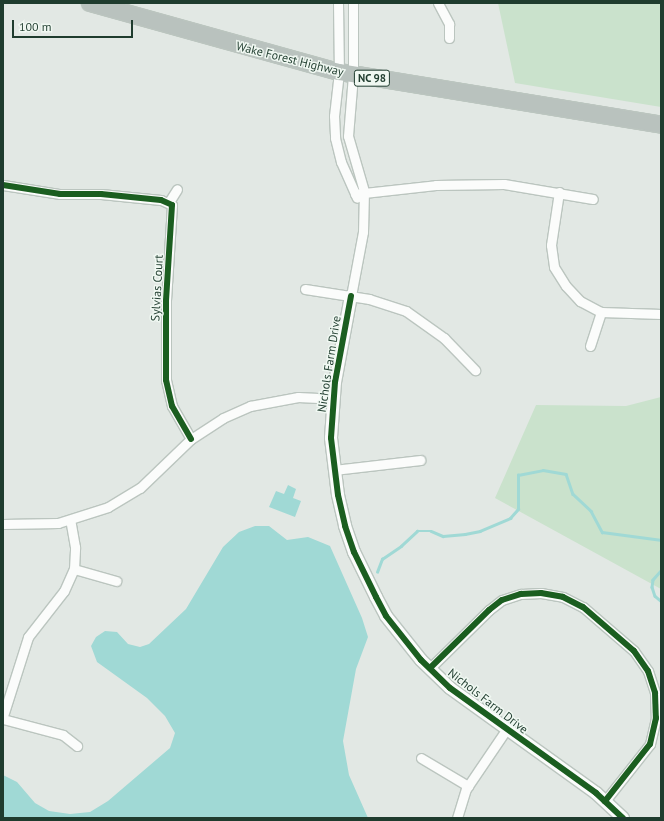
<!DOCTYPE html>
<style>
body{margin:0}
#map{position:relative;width:664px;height:821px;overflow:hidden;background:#e2e8e4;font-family:"PT Sans",sans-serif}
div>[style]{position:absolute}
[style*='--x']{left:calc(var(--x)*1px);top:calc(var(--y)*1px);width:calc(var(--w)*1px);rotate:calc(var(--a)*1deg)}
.green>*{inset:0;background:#cae2cc}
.water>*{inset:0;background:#a0d9d5}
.stream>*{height:2.5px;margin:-1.25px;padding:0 1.25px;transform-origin:1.25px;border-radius:1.25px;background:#a0d9d5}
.roads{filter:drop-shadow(1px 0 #bbc5bf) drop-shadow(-1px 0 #bbc5bf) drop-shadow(0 1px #bbc5bf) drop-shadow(0 -1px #bbc5bf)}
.street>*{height:9px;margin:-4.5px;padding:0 4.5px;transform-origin:4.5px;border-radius:4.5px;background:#fbfcfb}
.secondary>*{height:12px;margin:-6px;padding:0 6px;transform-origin:6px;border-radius:6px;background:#fbfcfb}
.highway>*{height:16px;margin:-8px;padding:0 8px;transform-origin:8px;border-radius:8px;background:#b9c2be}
.cycleway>*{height:6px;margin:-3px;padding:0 3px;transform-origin:3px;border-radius:3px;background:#1b5e20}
span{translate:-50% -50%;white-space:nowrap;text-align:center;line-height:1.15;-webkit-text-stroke:3px #f0f8f2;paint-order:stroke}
.shield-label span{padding:1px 3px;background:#f0f8f2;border:1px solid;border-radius:3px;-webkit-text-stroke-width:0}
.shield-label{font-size:11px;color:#1f3c2e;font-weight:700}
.street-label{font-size:12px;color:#1f3c2e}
.frame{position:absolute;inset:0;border:4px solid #1f3c2e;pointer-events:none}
.scale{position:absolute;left:12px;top:20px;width:121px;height:18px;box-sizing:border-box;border:2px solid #1f3c2e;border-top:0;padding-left:5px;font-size:12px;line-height:14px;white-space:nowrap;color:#1f3c2e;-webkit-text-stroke:3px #f0f8f2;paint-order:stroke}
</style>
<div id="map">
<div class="green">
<i style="clip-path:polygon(498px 3px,661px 3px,661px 107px,515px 83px)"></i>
<i style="clip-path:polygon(661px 397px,661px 589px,495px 498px,536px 405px,626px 406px)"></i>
</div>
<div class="water">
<i style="clip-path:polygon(288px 485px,296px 489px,293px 498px,301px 501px,295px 517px,269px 507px,276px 491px,284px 494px)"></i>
<i style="clip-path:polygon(255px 526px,269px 526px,287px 540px,308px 537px,330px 546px,362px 618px,368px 637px,356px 669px,343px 741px,349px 775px,368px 818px,3px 818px,3px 775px,17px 782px,35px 803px,49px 811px,70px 814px,90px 812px,108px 801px,170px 748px,175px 733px,165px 716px,147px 698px,97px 662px,91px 646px,96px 637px,105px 631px,117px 632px,128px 644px,140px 647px,149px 644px,186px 609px,223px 547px,239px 532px)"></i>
</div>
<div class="stream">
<i style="--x:661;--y:571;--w:12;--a:132"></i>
<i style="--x:653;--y:580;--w:7;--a:98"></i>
<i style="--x:652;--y:587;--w:9;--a:72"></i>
<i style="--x:655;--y:596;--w:8;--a:40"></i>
<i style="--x:377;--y:572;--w:14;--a:-69"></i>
<i style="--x:382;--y:559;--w:23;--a:-34"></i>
<i style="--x:401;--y:546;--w:22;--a:-43"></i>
<i style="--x:417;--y:531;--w:14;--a:0"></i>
<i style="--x:431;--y:531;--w:13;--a:23"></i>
<i style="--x:443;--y:536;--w:22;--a:-5"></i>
<i style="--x:465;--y:534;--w:15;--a:-11"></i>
<i style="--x:480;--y:531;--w:33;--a:-23"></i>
<i style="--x:510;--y:518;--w:12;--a:-48"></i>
<i style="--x:518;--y:509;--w:34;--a:-90"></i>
<i style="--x:518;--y:475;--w:25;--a:-11"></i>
<i style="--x:543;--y:470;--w:23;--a:10"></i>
<i style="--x:566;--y:474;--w:21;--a:71"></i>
<i style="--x:573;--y:494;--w:25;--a:43"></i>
<i style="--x:591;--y:511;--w:24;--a:62"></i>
<i style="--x:602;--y:532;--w:60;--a:7.7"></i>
</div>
<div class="roads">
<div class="street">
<i style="--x:338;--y:3;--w:69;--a:89.2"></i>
<i style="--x:339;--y:72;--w:44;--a:96.5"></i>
<i style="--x:334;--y:116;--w:22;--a:87"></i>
<i style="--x:335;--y:138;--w:25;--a:76"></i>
<i style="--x:341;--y:162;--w:39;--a:66"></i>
<i style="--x:438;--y:3;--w:24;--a:62"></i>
<i style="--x:449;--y:24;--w:14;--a:90"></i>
<i style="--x:3;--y:185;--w:58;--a:9"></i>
<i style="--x:60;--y:194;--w:41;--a:0"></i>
<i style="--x:101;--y:194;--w:60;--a:5.7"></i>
<i style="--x:161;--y:200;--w:12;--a:24"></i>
<i style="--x:172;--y:205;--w:96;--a:93.6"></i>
<i style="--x:166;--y:301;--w:79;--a:90"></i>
<i style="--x:166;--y:380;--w:27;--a:77"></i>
<i style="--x:172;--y:406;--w:38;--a:60"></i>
<i style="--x:559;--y:192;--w:54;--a:98.6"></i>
<i style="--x:551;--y:245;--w:22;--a:82"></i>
<i style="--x:554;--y:267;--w:22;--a:58"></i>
<i style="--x:566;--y:286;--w:21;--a:47"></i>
<i style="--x:580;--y:301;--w:24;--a:28"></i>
<i style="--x:601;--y:312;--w:60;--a:1.9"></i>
<i style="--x:355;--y:194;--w:81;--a:-6.3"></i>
<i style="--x:436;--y:185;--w:68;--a:-0.8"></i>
<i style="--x:504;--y:184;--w:90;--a:9.6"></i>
<i style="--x:169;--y:202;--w:15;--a:-58"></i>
<i style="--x:305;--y:289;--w:65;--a:8.9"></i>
<i style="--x:369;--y:299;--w:39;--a:18"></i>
<i style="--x:406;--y:311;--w:47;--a:35.4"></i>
<i style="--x:444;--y:338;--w:45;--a:45.9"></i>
<i style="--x:351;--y:296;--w:65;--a:-79.4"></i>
<i style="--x:363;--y:232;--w:41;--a:-88.6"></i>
<i style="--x:364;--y:191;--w:57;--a:-106.2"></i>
<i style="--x:348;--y:136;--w:61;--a:-85.3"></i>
<i style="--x:353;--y:75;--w:72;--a:-90"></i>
<i style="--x:590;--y:346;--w:36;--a:-72"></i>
<i style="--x:334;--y:470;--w:87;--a:-6.6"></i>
<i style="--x:3;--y:524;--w:55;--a:-1"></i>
<i style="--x:58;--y:523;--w:52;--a:-17.7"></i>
<i style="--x:108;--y:507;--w:37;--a:-31"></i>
<i style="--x:140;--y:488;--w:71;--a:-43.9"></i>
<i style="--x:191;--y:439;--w:38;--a:-33"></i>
<i style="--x:223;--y:418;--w:30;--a:-24"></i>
<i style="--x:250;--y:406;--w:49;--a:-10.6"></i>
<i style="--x:298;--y:397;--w:35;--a:3"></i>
<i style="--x:74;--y:569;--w:44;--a:15.9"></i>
<i style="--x:430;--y:668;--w:83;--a:-44.5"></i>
<i style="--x:489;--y:610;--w:16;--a:-38"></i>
<i style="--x:502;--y:600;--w:20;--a:-18"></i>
<i style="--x:521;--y:594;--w:20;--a:-3"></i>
<i style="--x:541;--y:593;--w:22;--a:10"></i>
<i style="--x:563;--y:597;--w:22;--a:27"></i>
<i style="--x:583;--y:607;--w:67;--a:40.8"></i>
<i style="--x:634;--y:651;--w:24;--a:55"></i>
<i style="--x:648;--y:671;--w:23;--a:72"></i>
<i style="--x:655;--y:693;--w:25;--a:88"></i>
<i style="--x:656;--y:718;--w:27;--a:103"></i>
<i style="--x:650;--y:744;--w:73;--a:128.3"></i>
<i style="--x:3;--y:716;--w:83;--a:-72.4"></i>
<i style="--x:28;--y:637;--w:58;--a:-52"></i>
<i style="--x:64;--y:591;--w:24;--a:-66"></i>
<i style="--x:74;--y:569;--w:22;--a:-87"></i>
<i style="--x:75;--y:547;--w:27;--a:-100"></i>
<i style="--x:3;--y:719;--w:62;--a:14.9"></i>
<i style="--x:63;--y:735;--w:18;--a:38"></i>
<i style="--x:421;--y:758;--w:55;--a:30.8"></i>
<i style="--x:457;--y:818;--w:30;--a:-73"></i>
<i style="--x:466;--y:789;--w:71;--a:-55.9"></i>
</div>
<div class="secondary">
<i style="--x:351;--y:296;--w:87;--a:100.5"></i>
<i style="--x:335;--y:382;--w:56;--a:94.1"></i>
<i style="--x:331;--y:438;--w:57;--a:83"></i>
<i style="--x:338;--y:495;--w:32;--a:77"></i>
<i style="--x:345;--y:526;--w:28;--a:71"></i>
<i style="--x:354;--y:552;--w:50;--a:63.9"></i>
<i style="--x:376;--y:597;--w:21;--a:62"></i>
<i style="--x:386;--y:616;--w:56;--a:51.5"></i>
<i style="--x:421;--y:660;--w:40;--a:44"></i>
<i style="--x:450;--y:688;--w:180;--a:35.7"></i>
<i style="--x:596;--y:793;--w:37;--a:43"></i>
</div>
<div class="highway">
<i style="--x:90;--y:3;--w:258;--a:15.5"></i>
<i style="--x:339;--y:72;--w:326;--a:9.3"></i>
</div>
</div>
<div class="cycleway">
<i style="--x:3;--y:185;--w:58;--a:9"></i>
<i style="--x:60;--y:194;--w:41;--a:0"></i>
<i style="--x:101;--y:194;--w:60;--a:5.7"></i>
<i style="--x:161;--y:200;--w:12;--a:24"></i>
<i style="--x:172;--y:205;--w:96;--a:93.6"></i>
<i style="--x:166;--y:301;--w:79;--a:90"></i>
<i style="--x:166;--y:380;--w:27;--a:77"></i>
<i style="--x:172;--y:406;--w:38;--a:60"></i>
<i style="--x:351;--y:296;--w:87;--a:100.5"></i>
<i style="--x:335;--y:382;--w:56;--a:94.1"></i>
<i style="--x:331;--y:438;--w:57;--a:83"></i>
<i style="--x:338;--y:495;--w:32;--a:77"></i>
<i style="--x:345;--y:526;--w:28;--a:71"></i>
<i style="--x:354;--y:552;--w:50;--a:63.9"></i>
<i style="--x:376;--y:597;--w:21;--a:62"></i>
<i style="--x:386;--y:616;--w:56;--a:51.5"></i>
<i style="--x:421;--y:660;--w:40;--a:44"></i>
<i style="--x:450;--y:688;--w:180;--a:35.7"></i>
<i style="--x:596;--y:793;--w:37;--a:43"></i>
<i style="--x:430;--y:668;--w:83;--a:-44.5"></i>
<i style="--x:489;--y:610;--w:16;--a:-38"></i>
<i style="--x:502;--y:600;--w:20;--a:-18"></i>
<i style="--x:521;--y:594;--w:20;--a:-3"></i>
<i style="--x:541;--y:593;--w:22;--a:10"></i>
<i style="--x:563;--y:597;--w:22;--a:27"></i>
<i style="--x:583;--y:607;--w:67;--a:40.8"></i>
<i style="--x:634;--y:651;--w:24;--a:55"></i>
<i style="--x:648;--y:671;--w:23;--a:72"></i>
<i style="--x:655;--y:693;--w:25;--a:88"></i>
<i style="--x:656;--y:718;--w:27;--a:103"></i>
<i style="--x:650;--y:744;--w:73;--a:128.3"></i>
</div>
<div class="shield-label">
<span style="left:372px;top:78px">NC 98</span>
</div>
<div class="street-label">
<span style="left:290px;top:59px;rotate:14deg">Wake Forest Highway</span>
<span style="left:157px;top:288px;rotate:-87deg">Sylvias Court</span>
<span style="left:329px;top:364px;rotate:-81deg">Nichols Farm Drive</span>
<span style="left:488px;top:701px;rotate:38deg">Nichols Farm Drive</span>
</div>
<div class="frame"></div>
<div class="scale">100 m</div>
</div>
